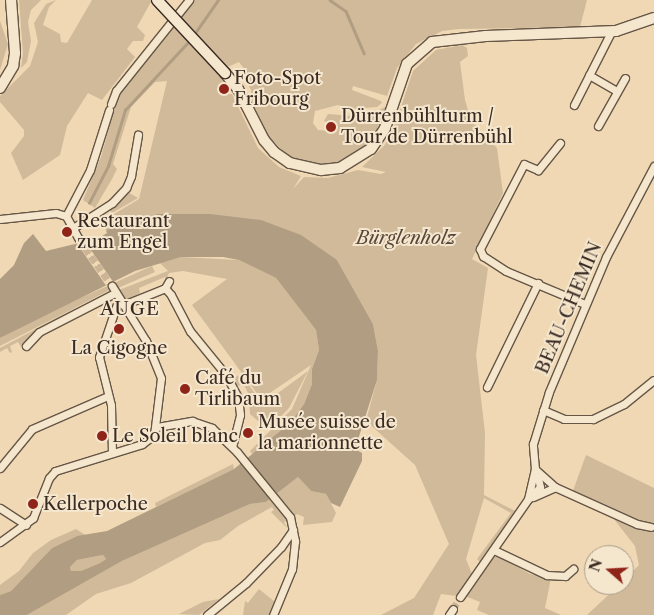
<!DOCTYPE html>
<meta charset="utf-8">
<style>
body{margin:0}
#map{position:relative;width:654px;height:615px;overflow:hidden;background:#efd8b3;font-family:"Libre Caslon Text",serif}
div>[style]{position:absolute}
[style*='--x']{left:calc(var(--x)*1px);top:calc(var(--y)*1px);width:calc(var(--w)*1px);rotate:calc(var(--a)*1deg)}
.green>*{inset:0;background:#d0ba9a}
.water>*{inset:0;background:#b19d82}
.pier>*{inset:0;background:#efd8b3}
.stream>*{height:2.5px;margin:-1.25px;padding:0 1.25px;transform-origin:1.25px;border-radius:1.25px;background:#b19d82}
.minor-tunnel>*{height:7px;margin-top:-3.5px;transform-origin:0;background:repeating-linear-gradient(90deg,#cbb596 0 7px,transparent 0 10.5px)}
.roads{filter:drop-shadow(1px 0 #665646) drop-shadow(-1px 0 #665646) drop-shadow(0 1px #665646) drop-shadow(0 -1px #665646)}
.minor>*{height:7px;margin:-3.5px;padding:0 3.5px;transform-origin:3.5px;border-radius:3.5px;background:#f5e6ce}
.secondary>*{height:10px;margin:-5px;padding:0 5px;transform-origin:5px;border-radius:5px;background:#f5e6ce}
.bridges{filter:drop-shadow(1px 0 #392a22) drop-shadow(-1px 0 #392a22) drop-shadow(0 1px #392a22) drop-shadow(0 -1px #392a22)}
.secondary-bridge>*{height:10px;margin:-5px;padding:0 5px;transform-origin:5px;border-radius:5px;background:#f5e6ce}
.dots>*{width:14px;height:14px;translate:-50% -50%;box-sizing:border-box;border:2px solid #f5e6ce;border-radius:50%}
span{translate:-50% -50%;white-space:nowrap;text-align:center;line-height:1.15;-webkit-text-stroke:4px #f5e6ce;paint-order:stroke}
.poi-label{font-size:18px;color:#392a22}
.left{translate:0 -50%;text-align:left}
.park-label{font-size:18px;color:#57473a;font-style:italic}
.street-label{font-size:18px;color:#392a22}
.neighbourhood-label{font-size:19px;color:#392a22;letter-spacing:1px}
.north{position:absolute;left:584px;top:545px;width:50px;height:50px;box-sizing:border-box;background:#f5e6ce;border:1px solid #aa9b89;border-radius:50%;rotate:289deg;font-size:14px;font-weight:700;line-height:20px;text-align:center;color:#392a22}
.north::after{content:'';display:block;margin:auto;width:18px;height:22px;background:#8f2418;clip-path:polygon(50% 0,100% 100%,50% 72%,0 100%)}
</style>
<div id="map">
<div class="green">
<i style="clip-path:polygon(19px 0,41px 0,31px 10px,28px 22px,31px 41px,27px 62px,21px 68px,23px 53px)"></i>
<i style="clip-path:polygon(56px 0,49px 7px,43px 25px,60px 34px,61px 42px,67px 43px,92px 0,152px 0,137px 27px,145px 35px,143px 41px,133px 41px,127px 49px,135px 57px,102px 100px,88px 93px,67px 126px,60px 155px,23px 180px,11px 153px,24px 136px,24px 130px,0 102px,0 96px,30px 66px,38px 42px,34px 23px,46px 4px)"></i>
<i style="clip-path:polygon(195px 0,587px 0,580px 27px,459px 29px,442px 31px,416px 44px,397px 68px,387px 96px,353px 86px,352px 90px,381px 101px,382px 103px,377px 107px,350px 109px,338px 105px,315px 111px,313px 123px,318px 130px,332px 131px,334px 126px,324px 121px,328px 114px,365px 117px,387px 106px,373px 138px,353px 157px,339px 163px,306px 164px,288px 156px,265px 133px,253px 107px,251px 90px,244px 77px,246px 71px,239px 62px,218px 71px,223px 81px,220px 87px,225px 94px,232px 94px,234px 98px,258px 148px,279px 167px,301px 176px,293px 189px,304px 177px,328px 178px,358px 170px,381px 174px,386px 172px,362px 167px,384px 146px,393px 131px,413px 71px,436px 50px,462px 45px,467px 48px,468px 56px,460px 62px,465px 100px,471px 121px,497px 148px,503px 193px,472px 259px,488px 268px,476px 355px,485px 433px,484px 495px,517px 512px,480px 562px,477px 559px,511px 513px,484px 498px,466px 559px,472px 574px,457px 596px,441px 594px,433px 615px,381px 615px,414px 598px,449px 544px,415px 465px,366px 421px,377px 380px,378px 351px,373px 324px,337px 260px,157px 214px,106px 230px,101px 222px,139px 199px,167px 81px,155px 82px,131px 107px,113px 164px,117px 169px,112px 179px,95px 208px,83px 200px,101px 157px,119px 92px)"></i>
<i style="clip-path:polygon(0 21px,8px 44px,0 70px)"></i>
<i style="clip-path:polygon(126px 191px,138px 198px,112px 213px,108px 208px)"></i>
<i style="clip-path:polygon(181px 257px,239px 260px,276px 278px,316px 330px,319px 350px,312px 369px,312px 384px,304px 404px,290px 423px,253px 455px,250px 451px,292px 409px,311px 365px,261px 399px,192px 305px,227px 279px,183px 271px,169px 273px,166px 280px,165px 277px,139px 288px,140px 293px,126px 301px,119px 290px,168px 271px,160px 263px)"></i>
<i style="clip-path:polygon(152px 266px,155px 272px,118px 288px,115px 284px,108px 291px,0 346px,0 338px,47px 313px)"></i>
<i style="clip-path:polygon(79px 306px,34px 332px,24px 345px,21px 347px,18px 342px,10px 346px,12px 352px,10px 353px,7px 348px,0 352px,0 348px)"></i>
<i style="clip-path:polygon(308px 371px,289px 408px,268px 430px,250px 414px,249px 395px,243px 383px,238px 386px,232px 378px,241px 375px,263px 404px)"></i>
<i style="clip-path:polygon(586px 455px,654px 488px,654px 615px,587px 615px,619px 585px,624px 585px,624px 580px,639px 565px,635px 546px,613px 518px,571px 496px)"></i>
<i style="clip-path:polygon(233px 464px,234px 469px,156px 507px,155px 503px)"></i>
<i style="clip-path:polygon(298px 477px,311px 491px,326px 494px,336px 513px,332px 522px,303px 525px,304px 517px,297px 514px,284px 522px,287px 528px,271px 512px,274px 510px,272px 507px,238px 526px,220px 540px,205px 543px,131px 583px,96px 594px,66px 615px,27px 615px,122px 561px,250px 504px,266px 502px)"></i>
<i style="clip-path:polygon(76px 529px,87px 536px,77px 536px,52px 548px,11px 591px,0 595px,0 585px,19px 571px,33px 553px,51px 540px)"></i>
<i style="clip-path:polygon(103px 555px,106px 559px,100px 563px,81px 571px,71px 571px,70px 567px,77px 560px)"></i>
<i style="clip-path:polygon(498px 556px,530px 574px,551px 578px,545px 608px,561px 615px,489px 615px,477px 610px,480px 602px,465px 596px,492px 558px)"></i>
<i style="clip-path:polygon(259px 589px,275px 602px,269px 615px,243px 615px,245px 601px,248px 603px)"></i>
<i style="clip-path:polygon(219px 599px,199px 615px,179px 614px,203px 602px)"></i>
</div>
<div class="water">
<i style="clip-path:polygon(evenodd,157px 214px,210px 214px,261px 220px,301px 235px,337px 260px,373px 324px,378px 351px,377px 380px,355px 449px,362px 453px,362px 461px,340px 507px,331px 503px,326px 494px,311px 491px,298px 477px,266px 502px,250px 504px,122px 561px,27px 615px,0 615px,0 595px,11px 591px,52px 548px,77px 536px,107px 531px,234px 469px,290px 423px,304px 404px,312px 384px,312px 369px,319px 350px,316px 330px,276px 278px,239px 260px,223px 257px,181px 257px,135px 271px,0 338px,0 279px,14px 265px,24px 243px,33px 234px,46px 251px,75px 244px,88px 245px,107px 233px,106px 230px,157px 214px,103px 555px,106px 559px,100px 563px,81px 571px,71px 571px,70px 567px,77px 560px,103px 555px)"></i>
</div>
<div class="pier">
<i style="clip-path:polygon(76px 242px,86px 243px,114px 283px,107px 287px)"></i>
</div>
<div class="stream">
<i style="--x:330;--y:0;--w:19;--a:35"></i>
<i style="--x:346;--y:11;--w:46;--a:66.8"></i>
<i style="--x:193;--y:36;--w:44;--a:-55.2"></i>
<i style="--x:89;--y:203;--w:42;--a:-62.8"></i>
<i style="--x:108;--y:166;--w:59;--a:-73.1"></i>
<i style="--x:125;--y:110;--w:96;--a:-47.1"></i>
</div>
<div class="minor-tunnel">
<i style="--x:79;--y:239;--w:57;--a:54.9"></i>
<i style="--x:453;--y:609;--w:14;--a:-60"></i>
</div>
<div class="roads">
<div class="minor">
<i style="--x:589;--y:75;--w:32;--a:30"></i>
<i style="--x:111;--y:104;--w:14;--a:-69"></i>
<i style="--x:116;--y:91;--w:117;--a:-51.3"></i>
<i style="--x:574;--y:105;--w:82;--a:-63.1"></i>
<i style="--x:598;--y:126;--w:55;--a:-60.6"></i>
<i style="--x:560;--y:143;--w:35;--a:129"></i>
<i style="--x:538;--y:170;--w:15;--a:-157"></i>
<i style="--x:524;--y:164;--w:96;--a:117.4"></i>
<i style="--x:480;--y:249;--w:8;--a:67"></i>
<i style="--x:483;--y:256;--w:27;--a:33"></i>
<i style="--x:506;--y:271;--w:86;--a:22.7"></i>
<i style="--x:66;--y:216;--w:52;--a:-62.4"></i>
<i style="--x:90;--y:170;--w:63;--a:-72.4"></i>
<i style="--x:0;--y:219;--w:56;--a:-6.1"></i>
<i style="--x:56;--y:213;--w:10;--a:17"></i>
<i style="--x:66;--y:216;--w:26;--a:61"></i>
<i style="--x:73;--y:228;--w:46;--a:-32.7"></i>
<i style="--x:112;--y:203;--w:21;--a:-47"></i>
<i style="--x:126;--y:188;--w:13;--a:-67"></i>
<i style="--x:131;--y:176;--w:42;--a:-80.3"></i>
<i style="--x:165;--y:288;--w:8;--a:-60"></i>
<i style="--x:123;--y:305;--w:45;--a:-22"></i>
<i style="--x:165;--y:288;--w:9;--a:49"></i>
<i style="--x:171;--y:295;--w:41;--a:62.2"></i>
<i style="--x:190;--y:331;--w:57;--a:50.7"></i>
<i style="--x:226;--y:375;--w:26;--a:62"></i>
<i style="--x:238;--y:398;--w:17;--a:83"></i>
<i style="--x:240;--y:415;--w:32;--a:104"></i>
<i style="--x:26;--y:346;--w:19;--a:-47"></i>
<i style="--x:39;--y:332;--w:85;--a:-27.2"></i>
<i style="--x:487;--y:387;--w:116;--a:-63.9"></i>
<i style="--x:543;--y:410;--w:23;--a:23"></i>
<i style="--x:564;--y:419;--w:29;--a:0"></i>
<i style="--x:593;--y:419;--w:34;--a:-26"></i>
<i style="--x:624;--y:404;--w:38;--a:-39"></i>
<i style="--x:157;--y:427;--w:36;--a:-10"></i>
<i style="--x:192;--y:421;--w:21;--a:19"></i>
<i style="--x:212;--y:428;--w:35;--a:44"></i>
<i style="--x:237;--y:452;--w:84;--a:50.8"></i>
<i style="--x:290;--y:517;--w:25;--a:78"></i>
<i style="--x:295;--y:541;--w:28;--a:96"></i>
<i style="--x:292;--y:569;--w:50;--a:112.4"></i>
<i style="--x:112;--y:453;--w:48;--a:-91.2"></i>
<i style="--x:111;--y:405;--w:49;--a:-104"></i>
<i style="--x:99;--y:357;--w:62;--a:-71.3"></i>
<i style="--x:0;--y:468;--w:50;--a:-50.6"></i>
<i style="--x:32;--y:429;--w:83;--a:-23.5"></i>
<i style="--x:535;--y:469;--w:27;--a:42"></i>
<i style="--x:555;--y:487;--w:90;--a:24.3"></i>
<i style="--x:637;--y:524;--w:14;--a:12"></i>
<i style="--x:533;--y:497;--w:24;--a:-24"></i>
<i style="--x:528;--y:499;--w:17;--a:-45"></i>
<i style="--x:540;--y:487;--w:14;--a:-102"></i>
<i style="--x:0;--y:508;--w:31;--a:33"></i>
<i style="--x:0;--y:542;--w:41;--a:-36"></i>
<i style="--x:33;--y:518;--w:43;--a:-68.2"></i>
<i style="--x:49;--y:478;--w:9;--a:-49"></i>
<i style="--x:55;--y:471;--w:91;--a:-17.2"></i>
<i style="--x:142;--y:444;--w:15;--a:-37"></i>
<i style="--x:154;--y:435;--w:57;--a:-83"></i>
<i style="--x:161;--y:378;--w:40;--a:-112"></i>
<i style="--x:146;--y:341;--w:65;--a:-121.7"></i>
<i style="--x:494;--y:550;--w:59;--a:25.3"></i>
<i style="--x:547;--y:575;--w:18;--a:3"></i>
<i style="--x:565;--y:576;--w:11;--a:-41"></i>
<i style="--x:460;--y:597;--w:119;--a:-55.2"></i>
<i style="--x:528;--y:499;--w:31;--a:-77"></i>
<i style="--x:535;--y:469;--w:25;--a:-95"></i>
<i style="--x:533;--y:444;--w:54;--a:-72.9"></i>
<i style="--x:549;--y:392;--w:147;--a:-67.1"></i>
<i style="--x:606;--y:257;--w:103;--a:-62.2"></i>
<i style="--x:207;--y:615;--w:50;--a:-39.4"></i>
<i style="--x:246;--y:583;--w:50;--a:-45.8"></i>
<i style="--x:281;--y:547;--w:21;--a:-55"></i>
<i style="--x:449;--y:615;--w:7;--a:-56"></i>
</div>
<div class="secondary">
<i style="--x:225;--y:73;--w:21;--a:51"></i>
<i style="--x:238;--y:89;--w:57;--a:63"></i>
<i style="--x:264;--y:140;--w:16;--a:50"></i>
<i style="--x:274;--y:152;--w:19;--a:35"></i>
<i style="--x:290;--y:163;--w:32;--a:13"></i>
<i style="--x:321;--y:170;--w:19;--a:-6"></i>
<i style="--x:340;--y:168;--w:36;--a:-32"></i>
<i style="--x:371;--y:149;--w:25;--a:-56"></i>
<i style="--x:385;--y:128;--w:68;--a:-71"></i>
<i style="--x:407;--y:64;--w:33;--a:-41"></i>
<i style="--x:432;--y:42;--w:54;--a:-6.3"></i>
<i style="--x:486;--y:36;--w:130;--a:-2.2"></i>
<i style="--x:616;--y:31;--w:40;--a:-18.9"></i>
<i style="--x:0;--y:88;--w:26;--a:-59"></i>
<i style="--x:13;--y:66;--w:13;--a:-81"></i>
<i style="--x:15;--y:53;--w:53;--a:-94.3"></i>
</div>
</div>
<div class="bridges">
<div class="secondary-bridge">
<i style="--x:157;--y:0;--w:100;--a:47"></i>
</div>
</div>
<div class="dots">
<i style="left:224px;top:89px;background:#8f2418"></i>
<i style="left:331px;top:127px;background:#8f2418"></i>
<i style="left:67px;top:232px;background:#8f2418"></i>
<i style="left:119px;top:329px;background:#8f2418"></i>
<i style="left:185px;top:389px;background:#8f2418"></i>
<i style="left:248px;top:433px;background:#8f2418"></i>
<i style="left:102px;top:436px;background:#8f2418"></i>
<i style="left:33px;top:504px;background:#8f2418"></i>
</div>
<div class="poi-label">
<span class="left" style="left:234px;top:89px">Foto-Spot<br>Fribourg</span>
<span class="left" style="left:341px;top:127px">Dürrenbühlturm /<br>Tour de Dürrenbühl</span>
<span class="left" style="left:77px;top:232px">Restaurant<br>zum Engel</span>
<span style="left:119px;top:348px">La Cigogne</span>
<span class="left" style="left:195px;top:389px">Café du<br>Tirlibaum</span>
<span class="left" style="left:258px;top:433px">Musée suisse de<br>la marionnette</span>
<span class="left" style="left:112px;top:436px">Le Soleil blanc</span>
<span class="left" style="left:43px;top:504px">Kellerpoche</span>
</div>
<div class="park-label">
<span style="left:406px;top:238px">Bürglenholz</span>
</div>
<div class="street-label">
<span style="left:569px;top:308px;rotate:-67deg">BEAU-CHEMIN</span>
</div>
<div class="neighbourhood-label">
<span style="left:130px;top:309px">AUGE</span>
</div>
<div class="north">N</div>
</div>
